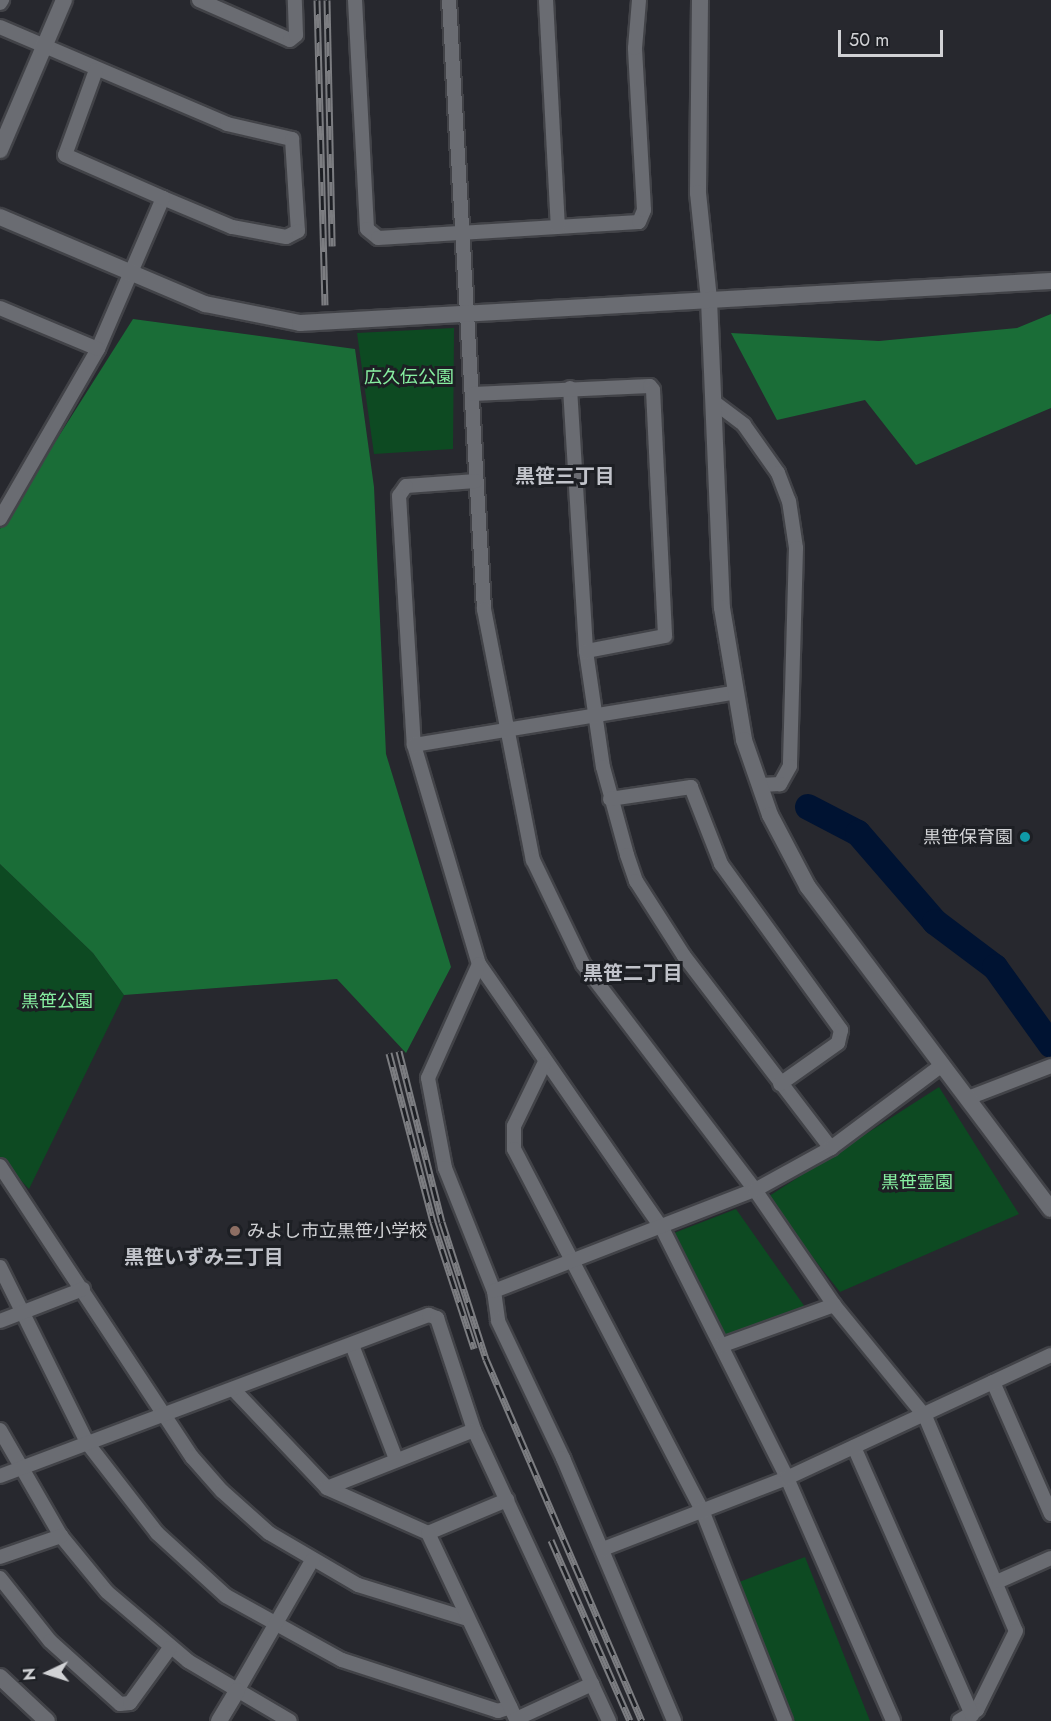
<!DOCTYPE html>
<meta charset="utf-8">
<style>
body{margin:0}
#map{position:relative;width:1051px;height:1721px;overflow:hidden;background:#27282e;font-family:Jost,"Noto Sans JP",sans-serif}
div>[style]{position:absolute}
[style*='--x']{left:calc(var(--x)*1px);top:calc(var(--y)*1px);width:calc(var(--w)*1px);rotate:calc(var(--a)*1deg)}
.green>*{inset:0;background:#0d4a22}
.forest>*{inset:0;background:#1a6d37}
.river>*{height:26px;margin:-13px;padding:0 13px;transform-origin:13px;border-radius:13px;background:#001332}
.roads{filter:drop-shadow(2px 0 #424348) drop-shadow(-2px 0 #424348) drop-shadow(0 2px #424348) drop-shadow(0 -2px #424348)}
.minor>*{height:14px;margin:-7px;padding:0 7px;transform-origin:7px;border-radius:7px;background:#6a6c72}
.tertiary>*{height:16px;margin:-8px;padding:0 8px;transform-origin:8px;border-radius:8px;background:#6a6c72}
.rail>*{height:7px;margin-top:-3.5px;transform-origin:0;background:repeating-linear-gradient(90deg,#1d1f24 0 14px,#7c7d81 0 28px);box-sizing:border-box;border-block:2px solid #7c7d81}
.dots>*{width:16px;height:16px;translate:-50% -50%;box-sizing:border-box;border:3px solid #1d1f24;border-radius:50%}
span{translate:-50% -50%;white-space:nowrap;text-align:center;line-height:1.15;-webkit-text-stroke:6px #1d1f24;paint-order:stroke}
.park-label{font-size:18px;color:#87efa1}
.poi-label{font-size:18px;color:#d1d2d5}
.right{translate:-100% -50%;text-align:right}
.left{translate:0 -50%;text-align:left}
.neighbourhood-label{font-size:20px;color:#c1c3ca;font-weight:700}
.north{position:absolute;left:18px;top:1643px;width:60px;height:60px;-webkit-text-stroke:4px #1d1f24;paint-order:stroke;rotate:266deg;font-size:16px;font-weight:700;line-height:24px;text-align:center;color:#d1d2d5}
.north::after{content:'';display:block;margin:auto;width:21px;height:27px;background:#d1d2d5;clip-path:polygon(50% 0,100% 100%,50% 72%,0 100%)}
.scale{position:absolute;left:838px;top:30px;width:105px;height:27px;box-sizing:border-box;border:3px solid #d1d2d5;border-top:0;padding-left:8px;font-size:18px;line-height:21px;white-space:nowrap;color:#d1d2d5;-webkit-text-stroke:4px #1d1f24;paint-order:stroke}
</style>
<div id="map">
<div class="green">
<i style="clip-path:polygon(454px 328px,453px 449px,374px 454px,357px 333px)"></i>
<i style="clip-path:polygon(0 864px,93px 953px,124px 995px,29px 1189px,0 1159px)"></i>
<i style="clip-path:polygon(939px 1087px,1019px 1214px,840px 1292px,766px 1198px)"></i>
<i style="clip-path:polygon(736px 1209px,805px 1307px,723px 1345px,661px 1238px)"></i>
<i style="clip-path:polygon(805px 1557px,870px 1721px,787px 1721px,734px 1584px)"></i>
</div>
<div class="forest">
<i style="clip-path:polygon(1051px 314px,1051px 408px,916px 465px,865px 400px,777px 420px,731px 333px,879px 341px,1017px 328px)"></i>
<i style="clip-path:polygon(133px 319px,355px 349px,374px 487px,386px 754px,451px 967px,406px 1053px,337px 979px,124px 995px,93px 953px,0 864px,0 529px)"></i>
</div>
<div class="river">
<i style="--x:808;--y:807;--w:56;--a:27.5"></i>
<i style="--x:858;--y:833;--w:118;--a:49.1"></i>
<i style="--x:935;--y:922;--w:75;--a:36.9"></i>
<i style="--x:995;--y:967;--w:96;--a:54.3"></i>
</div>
<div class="roads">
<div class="minor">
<i style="--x:199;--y:0;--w:99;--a:23.7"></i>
<i style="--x:290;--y:40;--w:8;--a:-40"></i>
<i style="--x:296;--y:35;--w:35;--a:-92"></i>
<i style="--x:355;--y:0;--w:229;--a:87"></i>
<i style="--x:367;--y:229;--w:14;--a:39"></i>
<i style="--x:378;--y:238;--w:261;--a:-3.5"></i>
<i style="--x:639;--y:222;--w:13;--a:-67"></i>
<i style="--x:644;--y:210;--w:162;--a:-93.2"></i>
<i style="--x:635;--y:48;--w:48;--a:-85.2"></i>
<i style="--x:449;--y:0;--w:610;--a:86.71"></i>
<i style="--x:484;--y:609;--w:256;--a:79"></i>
<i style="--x:533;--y:860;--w:115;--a:64.3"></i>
<i style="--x:583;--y:964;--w:284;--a:52.7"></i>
<i style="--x:755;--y:1190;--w:140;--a:55.5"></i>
<i style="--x:834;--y:1305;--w:144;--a:50.7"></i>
<i style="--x:925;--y:1416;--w:233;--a:67.1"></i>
<i style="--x:1016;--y:1631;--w:88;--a:116.3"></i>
<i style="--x:977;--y:1710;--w:21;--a:149"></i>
<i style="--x:546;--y:0;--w:227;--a:87"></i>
<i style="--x:0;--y:3;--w:4;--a:-56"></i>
<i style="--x:0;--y:27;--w:247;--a:23.1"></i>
<i style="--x:227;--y:124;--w:67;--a:13"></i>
<i style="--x:292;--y:139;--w:92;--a:86.3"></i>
<i style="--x:298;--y:231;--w:13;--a:153"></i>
<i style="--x:286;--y:237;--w:55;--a:-169.5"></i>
<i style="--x:232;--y:227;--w:75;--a:-157.2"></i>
<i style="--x:163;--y:198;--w:164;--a:113.3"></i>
<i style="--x:98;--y:349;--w:196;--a:120"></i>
<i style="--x:96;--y:70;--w:90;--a:110"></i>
<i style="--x:65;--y:155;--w:107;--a:23.7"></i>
<i style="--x:0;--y:308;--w:106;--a:22.7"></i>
<i style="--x:570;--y:388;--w:263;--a:86.5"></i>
<i style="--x:586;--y:651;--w:117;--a:81.7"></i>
<i style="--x:603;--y:767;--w:91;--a:74.7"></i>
<i style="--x:627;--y:855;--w:28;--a:71"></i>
<i style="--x:636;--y:881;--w:89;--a:57.4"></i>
<i style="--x:684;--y:956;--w:242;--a:52.6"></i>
<i style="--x:473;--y:394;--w:177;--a:-2.6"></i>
<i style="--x:650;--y:386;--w:5;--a:53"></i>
<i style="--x:653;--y:390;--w:246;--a:87.2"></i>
<i style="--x:665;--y:636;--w:80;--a:169.2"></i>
<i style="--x:714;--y:402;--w:38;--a:37"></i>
<i style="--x:744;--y:425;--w:59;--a:54.7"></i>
<i style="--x:778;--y:473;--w:30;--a:69"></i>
<i style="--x:789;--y:501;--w:48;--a:81.5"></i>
<i style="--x:796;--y:548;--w:218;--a:91.6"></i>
<i style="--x:790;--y:766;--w:21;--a:119"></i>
<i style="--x:780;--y:784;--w:19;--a:177"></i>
<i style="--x:476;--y:481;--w:70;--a:175.9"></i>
<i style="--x:406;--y:486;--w:12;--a:125"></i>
<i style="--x:399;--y:496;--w:249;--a:86.6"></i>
<i style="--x:414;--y:745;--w:228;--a:73.5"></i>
<i style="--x:479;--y:964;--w:321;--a:55.3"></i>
<i style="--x:662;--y:1228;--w:280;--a:63.4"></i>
<i style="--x:787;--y:1478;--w:265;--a:66.4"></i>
<i style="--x:414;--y:745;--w:322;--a:-9.3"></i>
<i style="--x:610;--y:799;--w:82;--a:-8.4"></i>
<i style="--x:691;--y:787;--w:83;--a:68.7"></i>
<i style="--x:721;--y:864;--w:205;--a:54.1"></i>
<i style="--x:841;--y:1030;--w:13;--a:103"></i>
<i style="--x:838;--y:1043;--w:71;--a:144.7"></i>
<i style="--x:479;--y:964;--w:125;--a:114.1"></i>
<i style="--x:428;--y:1078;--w:92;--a:79.3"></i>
<i style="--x:445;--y:1168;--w:132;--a:68.3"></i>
<i style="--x:494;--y:1291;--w:30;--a:82"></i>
<i style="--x:498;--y:1321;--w:152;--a:64.6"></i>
<i style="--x:563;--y:1458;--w:285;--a:67.1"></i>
<i style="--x:544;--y:1064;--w:69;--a:115.8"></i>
<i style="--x:514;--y:1126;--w:23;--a:90"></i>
<i style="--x:514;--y:1149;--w:407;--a:62.5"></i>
<i style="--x:702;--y:1510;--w:227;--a:68.5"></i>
<i style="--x:968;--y:1098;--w:89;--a:-21.1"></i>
<i style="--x:0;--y:1166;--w:349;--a:56.6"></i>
<i style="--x:192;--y:1457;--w:45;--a:48.6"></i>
<i style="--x:222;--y:1491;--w:63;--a:41.8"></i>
<i style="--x:269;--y:1533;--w:103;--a:30.3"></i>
<i style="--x:358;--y:1585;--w:115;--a:17.2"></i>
<i style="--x:0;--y:1267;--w:198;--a:63.6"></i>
<i style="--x:88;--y:1444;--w:113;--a:52.2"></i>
<i style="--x:157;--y:1533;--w:93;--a:42.4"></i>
<i style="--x:226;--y:1596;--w:132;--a:28.9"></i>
<i style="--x:342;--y:1660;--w:164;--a:18.1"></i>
<i style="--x:498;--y:1711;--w:13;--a:-18"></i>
<i style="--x:494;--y:1291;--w:280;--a:-21.2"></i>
<i style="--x:755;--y:1190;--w:87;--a:-28.9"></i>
<i style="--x:831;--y:1148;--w:139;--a:-36.8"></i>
<i style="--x:0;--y:1321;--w:89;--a:-21.1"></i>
<i style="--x:352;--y:1345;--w:122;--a:68.9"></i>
<i style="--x:723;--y:1345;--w:118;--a:-19.8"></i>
<i style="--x:993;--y:1382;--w:144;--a:66.3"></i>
<i style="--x:234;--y:1390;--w:135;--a:46.5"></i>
<i style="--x:327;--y:1488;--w:111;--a:24"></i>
<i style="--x:428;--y:1533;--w:86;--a:-22.7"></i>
<i style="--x:0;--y:1430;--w:122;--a:60.1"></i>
<i style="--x:61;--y:1536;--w:72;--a:50.6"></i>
<i style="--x:107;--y:1592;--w:106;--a:40.4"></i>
<i style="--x:188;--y:1661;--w:118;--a:30.5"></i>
<i style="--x:854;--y:1447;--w:293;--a:66.2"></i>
<i style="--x:0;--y:1476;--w:458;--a:-20.6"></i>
<i style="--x:429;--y:1315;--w:9;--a:21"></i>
<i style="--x:437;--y:1318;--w:118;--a:71.7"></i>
<i style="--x:474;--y:1430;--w:321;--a:65.1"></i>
<i style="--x:327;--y:1488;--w:158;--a:-21.5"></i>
<i style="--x:428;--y:1533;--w:208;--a:64.7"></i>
<i style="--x:603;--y:1549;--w:197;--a:-21.1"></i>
<i style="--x:787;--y:1478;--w:291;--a:-25"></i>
<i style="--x:0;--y:1557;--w:65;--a:-19"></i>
<i style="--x:0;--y:1578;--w:80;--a:51.6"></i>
<i style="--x:50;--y:1641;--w:94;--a:42"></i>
<i style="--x:120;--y:1704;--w:10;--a:-6"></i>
<i style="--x:130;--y:1703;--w:68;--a:-54"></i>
<i style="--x:999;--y:1581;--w:57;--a:-23.9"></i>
<i style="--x:237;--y:1691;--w:152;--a:-60.1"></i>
<i style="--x:516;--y:1719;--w:84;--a:-24.7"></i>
</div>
<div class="tertiary">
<i style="--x:700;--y:0;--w:193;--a:90.6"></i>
<i style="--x:698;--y:193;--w:108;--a:84.1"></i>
<i style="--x:709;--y:300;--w:308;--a:87.6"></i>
<i style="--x:722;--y:608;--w:134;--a:80.5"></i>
<i style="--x:744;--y:740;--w:79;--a:70.9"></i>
<i style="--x:770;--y:815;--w:81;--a:62.2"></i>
<i style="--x:808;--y:887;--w:403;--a:53"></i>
<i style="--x:0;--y:150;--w:163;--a:-66.9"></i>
<i style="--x:0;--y:217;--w:223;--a:23"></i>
<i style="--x:205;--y:304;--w:97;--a:11.3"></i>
<i style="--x:300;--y:323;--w:752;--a:-3.2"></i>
<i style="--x:0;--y:1677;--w:64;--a:43.1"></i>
<i style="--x:219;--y:1721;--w:35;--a:-59"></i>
</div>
</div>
<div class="rail">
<i style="--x:317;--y:0;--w:305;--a:88.5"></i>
<i style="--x:327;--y:0;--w:246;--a:88.8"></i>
<i style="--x:399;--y:1051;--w:176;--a:75.9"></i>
<i style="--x:442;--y:1222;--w:144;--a:72.2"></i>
<i style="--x:486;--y:1359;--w:394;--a:66.7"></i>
<i style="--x:389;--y:1053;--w:175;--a:75.4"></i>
<i style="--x:433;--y:1222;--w:133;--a:72"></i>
<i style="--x:551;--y:1540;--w:197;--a:66.4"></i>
</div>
<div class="dots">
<i style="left:1025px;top:837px;background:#0f9aa8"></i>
<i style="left:235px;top:1231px;background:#8d6e63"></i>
</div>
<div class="park-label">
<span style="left:409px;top:377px">広久伝公園</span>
<span style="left:57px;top:1001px">黒笹公園</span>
<span style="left:917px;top:1182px">黒笹霊園</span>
</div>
<div class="poi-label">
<span class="right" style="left:1013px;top:837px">黒笹保育園</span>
<span class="left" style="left:247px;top:1231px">みよし市立黒笹小学校</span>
</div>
<div class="neighbourhood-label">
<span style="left:565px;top:476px">黒笹三丁目</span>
<span style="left:633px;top:973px">黒笹二丁目</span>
<span style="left:204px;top:1257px">黒笹いずみ三丁目</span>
</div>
<div class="north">N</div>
<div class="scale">50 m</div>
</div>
